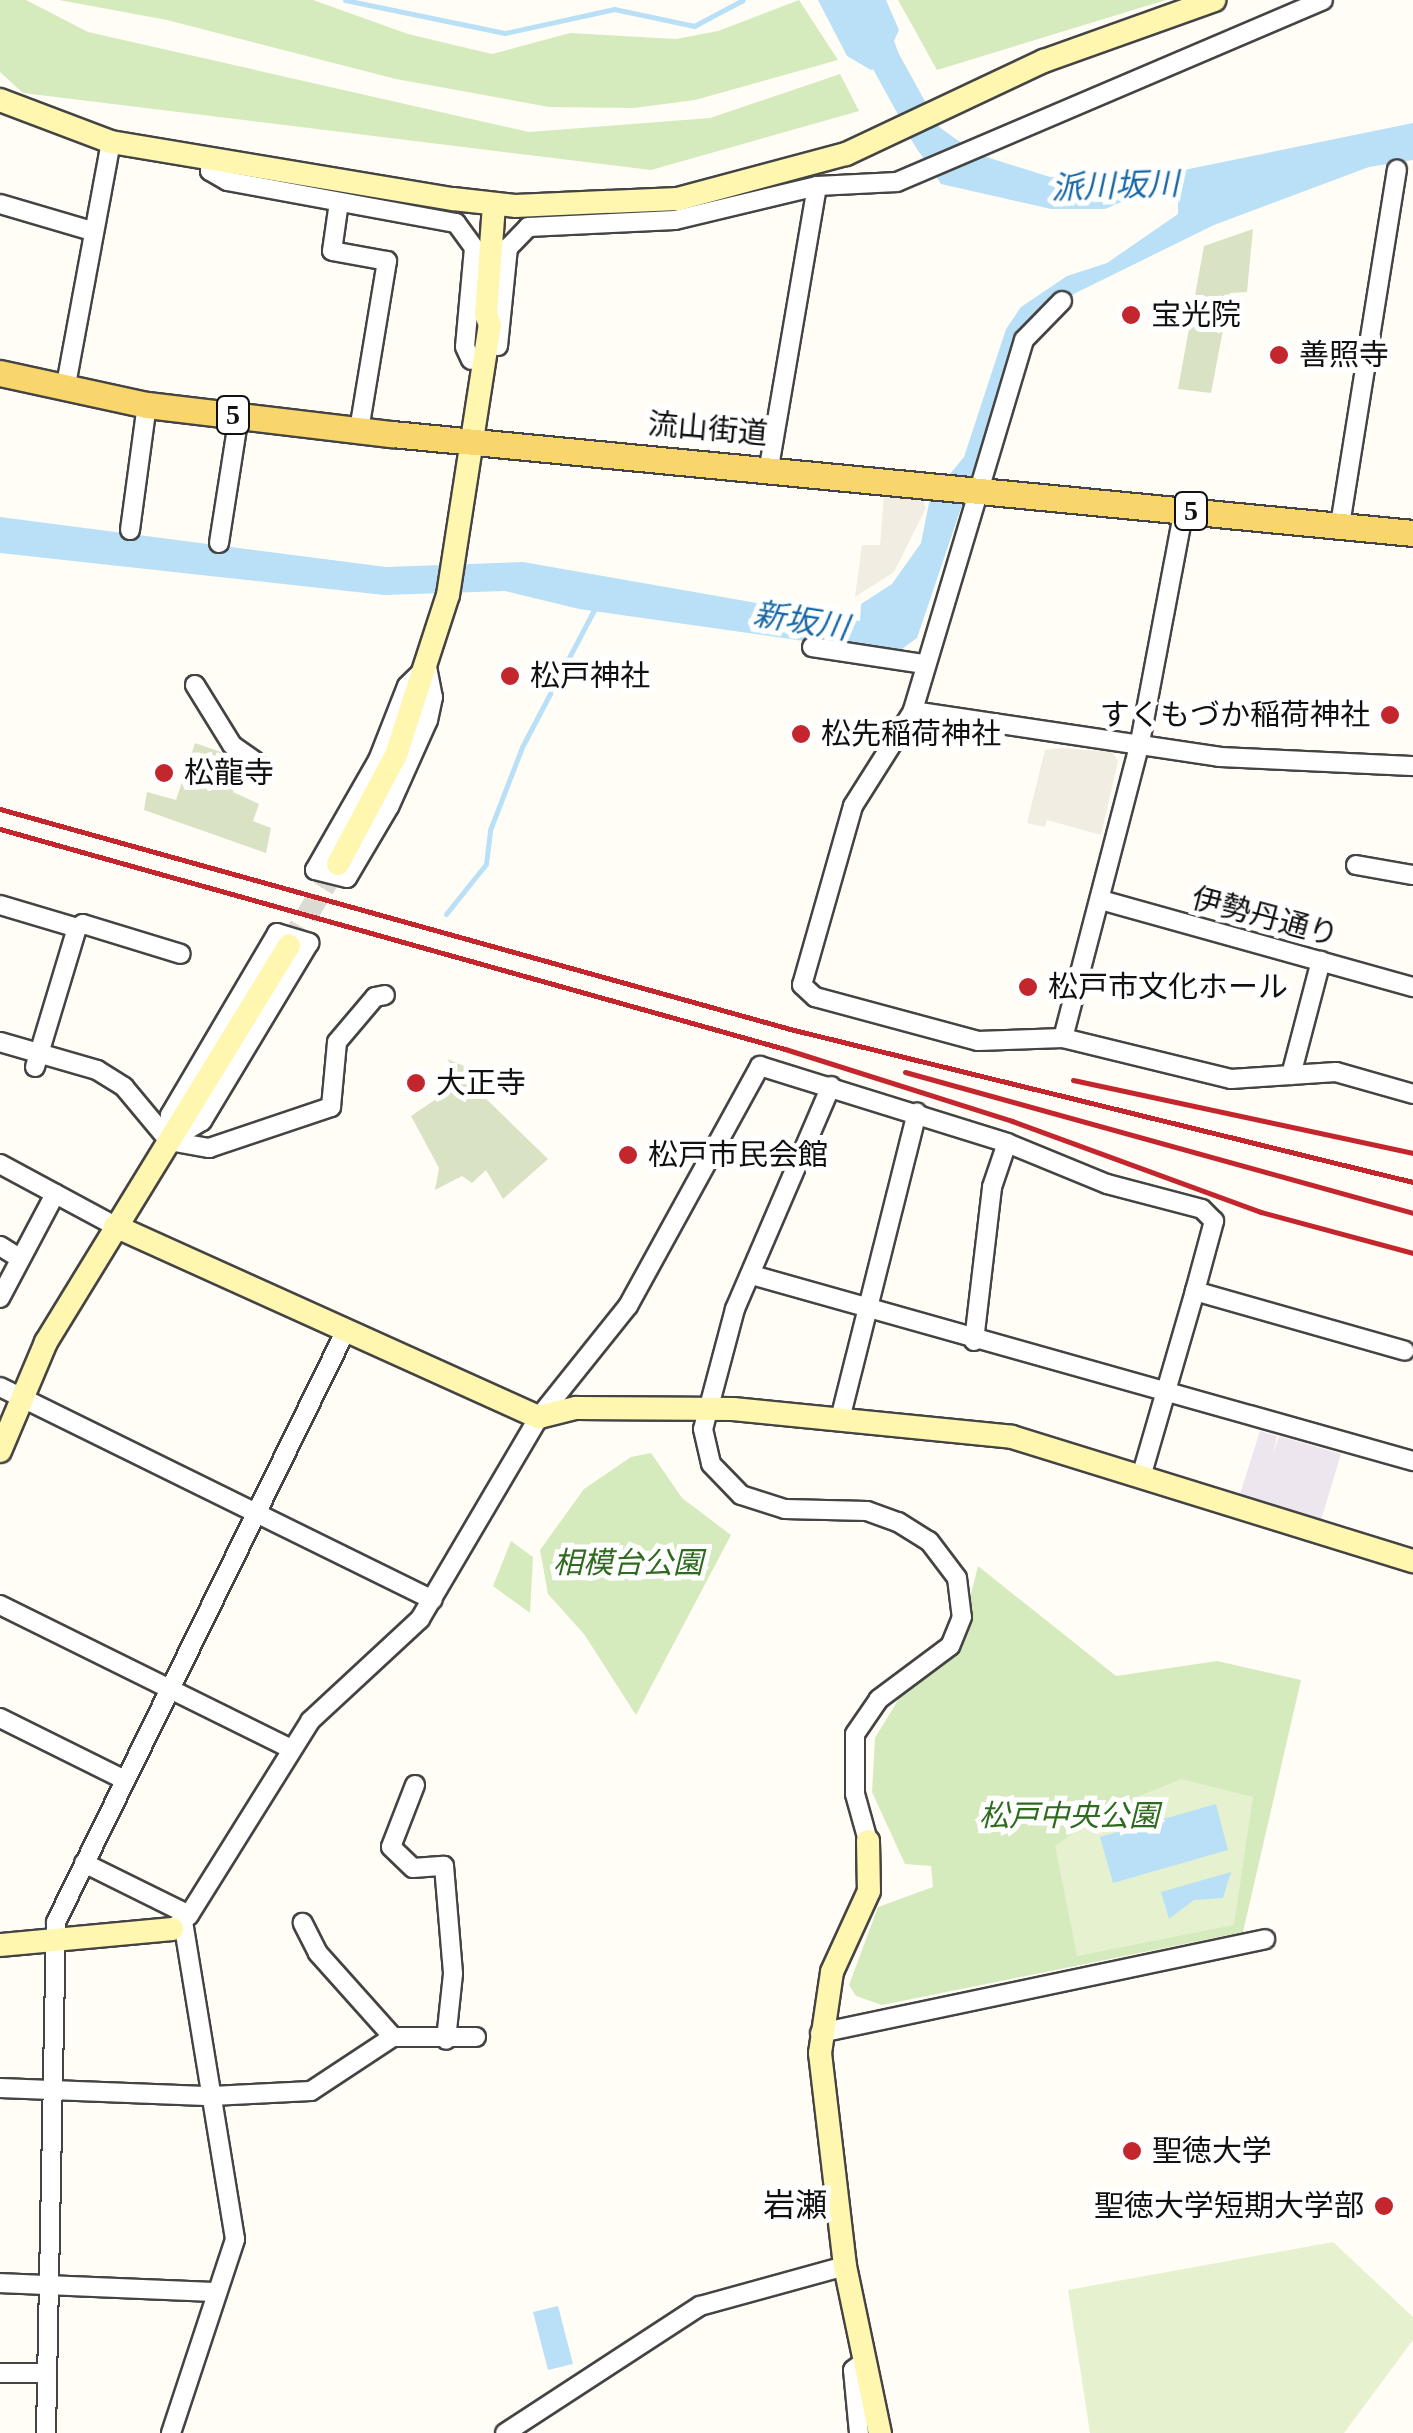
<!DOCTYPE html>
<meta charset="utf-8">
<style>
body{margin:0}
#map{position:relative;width:1413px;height:2433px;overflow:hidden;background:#fffdf5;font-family:"Times New Roman","Noto Sans JP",serif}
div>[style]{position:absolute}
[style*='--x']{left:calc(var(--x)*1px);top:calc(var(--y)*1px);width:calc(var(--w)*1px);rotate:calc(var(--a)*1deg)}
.industrial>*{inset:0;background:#eee6ef}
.green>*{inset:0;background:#d5ebbd}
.cemetery>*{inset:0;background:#d9e3c4}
.pitch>*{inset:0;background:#e6f2cf}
.plaza>*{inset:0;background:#f1ede2}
.water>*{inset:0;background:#b9e0f7}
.stream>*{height:5px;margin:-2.5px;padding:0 2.5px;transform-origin:2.5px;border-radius:2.5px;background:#b9e0f7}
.river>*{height:30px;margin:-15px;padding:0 15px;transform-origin:15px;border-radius:15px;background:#b9e0f7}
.secondary-tunnel>*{height:22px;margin-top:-11px;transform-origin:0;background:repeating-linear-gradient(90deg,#dbdad3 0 22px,transparent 0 33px)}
.roads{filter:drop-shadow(2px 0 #444) drop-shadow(-2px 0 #444) drop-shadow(0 2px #444) drop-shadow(0 -2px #444)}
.street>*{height:18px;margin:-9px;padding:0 9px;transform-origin:9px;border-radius:9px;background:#fff}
.secondary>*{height:22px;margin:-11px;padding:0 11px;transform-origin:11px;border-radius:11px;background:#fff6b0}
.primary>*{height:25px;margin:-12.5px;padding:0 12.5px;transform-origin:12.5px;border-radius:12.5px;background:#f9d66b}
.rail>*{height:5px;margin:-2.5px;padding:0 2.5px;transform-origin:2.5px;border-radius:2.5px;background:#c4262e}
.dots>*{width:28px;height:28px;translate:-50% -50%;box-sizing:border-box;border:5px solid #fff;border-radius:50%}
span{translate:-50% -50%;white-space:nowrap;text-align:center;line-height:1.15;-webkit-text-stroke:10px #fff;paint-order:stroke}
.shield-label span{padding:2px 8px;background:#fff;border:2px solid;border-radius:8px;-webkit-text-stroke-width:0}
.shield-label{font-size:28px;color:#111;font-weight:700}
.poi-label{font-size:30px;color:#111}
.left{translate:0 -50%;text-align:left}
.right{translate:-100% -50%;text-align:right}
.street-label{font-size:30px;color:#111}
.park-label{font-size:30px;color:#2f6b1f;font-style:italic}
.water-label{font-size:32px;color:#1768a6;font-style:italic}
.neighbourhood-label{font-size:32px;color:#111}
</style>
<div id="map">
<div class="industrial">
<i style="clip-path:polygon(1260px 1431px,1277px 1436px,1273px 1454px,1279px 1436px,1341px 1454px,1321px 1520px,1240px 1494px)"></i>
</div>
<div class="green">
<i style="clip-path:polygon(0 0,26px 0,88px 32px,529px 132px,710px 118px,840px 74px,859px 111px,651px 170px,23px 93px,0 72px)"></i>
<i style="clip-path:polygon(59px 0,313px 0,408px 34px,492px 54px,570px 33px,676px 39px,718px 31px,799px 0,838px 60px,695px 100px,634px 108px,549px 107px,396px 79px,167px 20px)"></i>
<i style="clip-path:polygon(898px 0,1166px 0,937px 70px)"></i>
<i style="clip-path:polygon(651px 1453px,682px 1498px,731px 1535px,636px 1715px,584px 1634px,548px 1594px,540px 1550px,584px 1489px,631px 1457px)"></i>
<i style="clip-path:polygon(511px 1541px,533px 1557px,530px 1613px,493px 1586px)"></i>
<i style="clip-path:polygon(978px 1566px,1116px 1676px,1217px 1661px,1301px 1680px,1243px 1932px,882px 2005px,856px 1996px,849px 1985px,878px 1907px,933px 1887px,931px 1866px,905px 1864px,872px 1792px,875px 1738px,906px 1687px,959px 1641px)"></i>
</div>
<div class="cemetery">
<i style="clip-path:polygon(1253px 229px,1247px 292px,1230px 293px,1211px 393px,1178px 389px,1204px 246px)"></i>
<i style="clip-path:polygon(195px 743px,238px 758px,233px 792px,259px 804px,253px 821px,271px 828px,266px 853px,144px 810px,147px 792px,176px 800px)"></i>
<i style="clip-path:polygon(447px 1059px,488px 1076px,478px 1091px,548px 1159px,503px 1199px,486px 1170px,472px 1183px,462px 1176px,435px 1190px,439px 1168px,411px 1116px,463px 1081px)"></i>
</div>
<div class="pitch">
<i style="clip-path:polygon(1181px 1779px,1253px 1797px,1234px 1925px,1077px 1956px,1055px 1846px,1110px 1808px)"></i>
<i style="clip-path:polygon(1333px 2242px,1413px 2317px,1413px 2340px,1344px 2433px,1090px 2433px,1068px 2290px)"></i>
</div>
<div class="plaza">
<i style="clip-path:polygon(884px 494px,922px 498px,926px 508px,894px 572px,855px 597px,862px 545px,880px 545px)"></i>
<i style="clip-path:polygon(1062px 748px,1112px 752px,1118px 761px,1101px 835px,1047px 820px,1045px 827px,1027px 823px,1045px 750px)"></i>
</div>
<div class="water">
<i style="clip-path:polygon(818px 0,886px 0,899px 30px,894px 41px,900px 57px,871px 70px,847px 56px)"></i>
<i style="clip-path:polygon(932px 122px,977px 154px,1050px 177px,1174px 172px,1413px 123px,1413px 160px,1369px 167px,1214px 225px,1035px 313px,1014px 351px,917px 638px,895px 654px,579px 609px,505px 591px,384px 595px,0 553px,0 517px,386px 567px,523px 562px,860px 621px,861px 604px,892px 584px,921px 543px,930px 498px,964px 457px,1006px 329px,1021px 307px,1067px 276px,1107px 263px,1178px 214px,1178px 193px,1164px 184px,1105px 209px,1051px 209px,941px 184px,908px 135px)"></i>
<i style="clip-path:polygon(1216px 1804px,1228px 1850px,1113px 1883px,1100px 1837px)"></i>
<i style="clip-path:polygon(1231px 1872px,1223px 1898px,1194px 1900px,1169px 1919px,1161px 1892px)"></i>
<i style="clip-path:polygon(558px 2306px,573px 2364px,548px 2370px,533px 2312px)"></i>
</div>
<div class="stream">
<i style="--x:345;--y:0;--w:163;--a:11.7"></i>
<i style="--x:505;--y:33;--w:112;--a:-12.4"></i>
<i style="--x:614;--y:9;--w:82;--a:12"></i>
<i style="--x:694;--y:26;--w:55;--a:-28"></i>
<i style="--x:446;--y:914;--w:64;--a:-51.3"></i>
<i style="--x:486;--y:864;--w:34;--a:-83"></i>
<i style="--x:490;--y:830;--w:89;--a:-68.9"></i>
<i style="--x:522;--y:747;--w:159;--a:-62.3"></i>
</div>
<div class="river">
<i style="--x:852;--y:0;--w:163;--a:61.1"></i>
</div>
<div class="secondary-tunnel">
<i style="--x:289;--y:945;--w:95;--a:-58.8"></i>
</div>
<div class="roads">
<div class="street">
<i style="--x:211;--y:160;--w:11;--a:95"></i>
<i style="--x:210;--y:171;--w:20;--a:30"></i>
<i style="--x:227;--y:181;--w:233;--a:10.4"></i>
<i style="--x:456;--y:223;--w:31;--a:54"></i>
<i style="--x:474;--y:248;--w:99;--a:95.2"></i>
<i style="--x:465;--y:347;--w:14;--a:65"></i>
<i style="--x:339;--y:202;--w:49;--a:98.1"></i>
<i style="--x:332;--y:251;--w:56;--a:10.3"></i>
<i style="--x:387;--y:261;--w:171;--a:99.4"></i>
<i style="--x:0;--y:204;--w:96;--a:16.4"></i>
<i style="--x:1062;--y:301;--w:54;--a:134.3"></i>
<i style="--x:1024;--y:340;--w:387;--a:106.7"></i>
<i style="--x:913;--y:711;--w:112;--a:122.3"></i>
<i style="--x:853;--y:806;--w:186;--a:105.9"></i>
<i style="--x:802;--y:985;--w:18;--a:43"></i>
<i style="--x:815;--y:997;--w:169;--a:15.1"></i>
<i style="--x:978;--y:1041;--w:85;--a:-2"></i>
<i style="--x:1063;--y:1038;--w:173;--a:13.7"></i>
<i style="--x:1231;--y:1079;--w:105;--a:-3.8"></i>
<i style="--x:1336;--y:1072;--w:80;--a:15.9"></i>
<i style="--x:498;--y:346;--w:99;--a:-84.2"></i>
<i style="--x:508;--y:248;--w:29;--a:-46"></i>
<i style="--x:528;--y:227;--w:147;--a:-2.7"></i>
<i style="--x:675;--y:220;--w:146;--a:-13.5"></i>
<i style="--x:817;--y:186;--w:80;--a:-2.9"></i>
<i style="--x:897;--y:182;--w:463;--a:-23.1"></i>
<i style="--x:65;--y:390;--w:252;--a:-79.5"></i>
<i style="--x:769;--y:467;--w:285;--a:-80.3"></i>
<i style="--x:1340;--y:525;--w:360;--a:-80.9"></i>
<i style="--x:130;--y:530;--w:126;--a:-82.3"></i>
<i style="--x:219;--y:543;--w:129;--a:-81.1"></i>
<i style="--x:812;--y:647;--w:112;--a:8.7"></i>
<i style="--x:427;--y:667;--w:31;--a:79"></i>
<i style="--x:433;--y:697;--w:24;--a:102"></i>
<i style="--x:428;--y:720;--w:95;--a:114.1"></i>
<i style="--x:389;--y:807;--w:82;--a:120.6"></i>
<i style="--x:347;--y:878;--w:33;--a:-166"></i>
<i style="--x:315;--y:870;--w:127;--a:-60.2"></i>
<i style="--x:378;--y:760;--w:79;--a:-68.6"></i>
<i style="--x:407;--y:686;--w:28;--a:-44"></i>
<i style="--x:195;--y:685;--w:70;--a:58.3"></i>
<i style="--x:232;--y:745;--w:28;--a:35"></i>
<i style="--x:913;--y:711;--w:309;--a:8.5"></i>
<i style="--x:1219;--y:757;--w:194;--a:2.7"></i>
<i style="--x:1356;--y:865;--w:58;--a:10"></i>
<i style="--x:1101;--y:900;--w:324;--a:15.6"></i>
<i style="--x:0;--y:905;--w:80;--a:16.6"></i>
<i style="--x:277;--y:933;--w:34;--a:17"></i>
<i style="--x:309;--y:943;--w:208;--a:121"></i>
<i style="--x:202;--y:1121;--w:39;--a:149"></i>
<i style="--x:169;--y:1141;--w:26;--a:-88"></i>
<i style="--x:170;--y:1115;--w:211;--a:-59.5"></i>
<i style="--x:1063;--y:1038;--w:306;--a:-75.4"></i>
<i style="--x:1140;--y:742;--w:236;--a:-79.3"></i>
<i style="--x:0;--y:1042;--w:101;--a:16.1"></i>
<i style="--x:97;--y:1070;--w:32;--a:32"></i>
<i style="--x:124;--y:1087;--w:70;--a:50.2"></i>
<i style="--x:169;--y:1141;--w:41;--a:9.9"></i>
<i style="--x:209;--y:1148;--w:129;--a:-18.6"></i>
<i style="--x:331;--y:1107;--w:65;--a:-84.7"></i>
<i style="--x:337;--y:1042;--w:59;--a:-49.8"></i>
<i style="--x:375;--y:997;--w:10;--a:-11"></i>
<i style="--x:35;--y:1067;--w:145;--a:-73.2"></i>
<i style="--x:77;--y:928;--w:7;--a:-34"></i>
<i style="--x:83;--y:924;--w:102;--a:17"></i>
<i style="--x:1291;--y:1075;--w:118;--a:-75.3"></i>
<i style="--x:831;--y:1086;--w:243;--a:113.3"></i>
<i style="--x:735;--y:1309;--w:124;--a:104.9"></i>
<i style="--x:703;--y:1429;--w:36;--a:77"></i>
<i style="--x:711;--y:1464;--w:43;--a:45.9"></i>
<i style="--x:741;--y:1495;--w:46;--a:17.7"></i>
<i style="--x:785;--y:1509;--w:82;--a:1.4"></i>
<i style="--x:867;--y:1511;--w:33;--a:20"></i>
<i style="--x:898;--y:1522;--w:36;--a:32"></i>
<i style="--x:929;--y:1541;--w:46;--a:52.9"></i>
<i style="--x:957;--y:1578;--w:39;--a:83"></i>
<i style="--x:962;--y:1617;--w:31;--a:112"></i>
<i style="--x:950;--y:1646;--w:89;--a:143.3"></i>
<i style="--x:879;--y:1699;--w:42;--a:124.4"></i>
<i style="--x:855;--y:1734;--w:60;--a:90"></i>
<i style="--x:855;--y:1794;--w:49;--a:74.5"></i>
<i style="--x:0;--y:1164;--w:131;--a:28.3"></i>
<i style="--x:0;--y:1246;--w:22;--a:32"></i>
<i style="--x:752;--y:1275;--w:687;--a:15.72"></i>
<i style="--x:0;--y:1298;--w:118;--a:-62.1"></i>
<i style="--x:974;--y:1341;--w:155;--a:-83.3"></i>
<i style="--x:992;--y:1187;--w:46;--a:-71.2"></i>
<i style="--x:0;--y:1387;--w:482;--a:26.2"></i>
<i style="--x:840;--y:1419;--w:316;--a:-75.9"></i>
<i style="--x:1141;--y:1477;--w:194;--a:-73.8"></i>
<i style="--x:0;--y:1605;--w:325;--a:26.3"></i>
<i style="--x:0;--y:1718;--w:140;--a:26.4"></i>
<i style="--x:415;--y:1785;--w:66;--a:111.2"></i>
<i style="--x:391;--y:1847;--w:30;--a:44"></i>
<i style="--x:413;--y:1868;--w:31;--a:-4"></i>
<i style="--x:444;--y:1866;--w:108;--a:85.2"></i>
<i style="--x:453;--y:1974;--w:66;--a:96.1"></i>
<i style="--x:84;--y:1863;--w:117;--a:26.3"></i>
<i style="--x:172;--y:1929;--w:22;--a:-39"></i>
<i style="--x:189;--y:1915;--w:229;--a:-58"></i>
<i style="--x:310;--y:1721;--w:150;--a:-42.8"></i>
<i style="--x:420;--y:1619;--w:234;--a:-59.5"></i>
<i style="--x:539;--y:1417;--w:142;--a:-51.3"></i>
<i style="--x:628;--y:1306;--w:274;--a:-61.2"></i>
<i style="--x:760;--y:1066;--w:259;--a:17.3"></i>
<i style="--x:1007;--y:1143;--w:108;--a:22.3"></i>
<i style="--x:1107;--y:1184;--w:98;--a:14.7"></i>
<i style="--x:1202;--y:1209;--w:17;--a:45"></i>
<i style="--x:1214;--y:1221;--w:73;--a:105.2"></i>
<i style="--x:1195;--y:1291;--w:218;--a:15.9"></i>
<i style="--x:820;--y:2033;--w:455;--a:-11.9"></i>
<i style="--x:393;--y:2037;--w:83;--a:0"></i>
<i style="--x:0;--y:2088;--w:212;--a:2.2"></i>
<i style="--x:212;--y:2096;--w:99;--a:-2.9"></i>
<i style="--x:311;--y:2091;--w:98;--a:-33.4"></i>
<i style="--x:393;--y:2037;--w:113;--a:-131.8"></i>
<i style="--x:318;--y:1953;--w:34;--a:-117"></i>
<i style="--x:0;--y:2283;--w:217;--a:2.4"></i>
<i style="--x:0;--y:2373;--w:46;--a:0"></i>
<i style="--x:46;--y:2433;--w:511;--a:-88.88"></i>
<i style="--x:56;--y:1922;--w:655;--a:-63.9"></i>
<i style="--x:171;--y:2433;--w:204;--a:-71.7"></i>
<i style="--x:235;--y:2239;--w:322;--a:-99.3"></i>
<i style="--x:505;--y:2433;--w:233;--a:-33.1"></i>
<i style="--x:700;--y:2306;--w:150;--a:-15.4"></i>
<i style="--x:859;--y:2433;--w:63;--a:-95.4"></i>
<i style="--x:853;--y:2370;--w:15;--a:-37"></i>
</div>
<div class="secondary">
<i style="--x:0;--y:100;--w:119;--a:20.7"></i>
<i style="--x:111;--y:142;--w:347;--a:9.5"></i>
<i style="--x:453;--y:199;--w:62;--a:6.4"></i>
<i style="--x:515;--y:206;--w:163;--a:-2.5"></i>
<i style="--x:678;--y:199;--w:174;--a:-15"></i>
<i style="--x:846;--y:154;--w:219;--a:-25.2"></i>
<i style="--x:1044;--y:61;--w:181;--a:-19.7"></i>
<i style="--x:338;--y:864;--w:123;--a:-62"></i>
<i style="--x:396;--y:755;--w:168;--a:-72"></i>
<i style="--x:448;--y:595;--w:273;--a:-81.2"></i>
<i style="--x:490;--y:325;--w:12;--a:-110"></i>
<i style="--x:486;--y:314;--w:110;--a:-85.8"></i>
<i style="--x:115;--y:1226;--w:465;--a:24.3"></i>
<i style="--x:539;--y:1417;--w:38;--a:-14"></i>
<i style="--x:576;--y:1408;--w:157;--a:0.4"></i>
<i style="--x:733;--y:1409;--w:280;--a:5.7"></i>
<i style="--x:1012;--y:1437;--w:420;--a:17.2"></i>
<i style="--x:0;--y:1451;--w:118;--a:-67.1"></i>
<i style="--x:46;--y:1342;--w:465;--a:-58.5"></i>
<i style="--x:868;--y:1841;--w:50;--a:88.9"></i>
<i style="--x:869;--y:1891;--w:89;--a:114.6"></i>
<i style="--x:832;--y:1972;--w:82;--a:98.4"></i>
<i style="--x:820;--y:2053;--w:214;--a:83.3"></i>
<i style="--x:845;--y:2266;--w:171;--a:78.2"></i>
<i style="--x:0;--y:1945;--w:173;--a:-5.3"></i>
</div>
<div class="primary">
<i style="--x:0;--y:373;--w:150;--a:12.3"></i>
<i style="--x:147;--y:405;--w:247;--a:6.8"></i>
<i style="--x:392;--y:434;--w:1026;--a:5.54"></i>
</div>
</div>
<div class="rail">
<i style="--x:0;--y:809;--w:820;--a:15.56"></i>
<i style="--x:790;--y:1029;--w:642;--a:13.8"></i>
<i style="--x:0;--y:829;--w:815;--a:15.66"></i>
<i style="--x:785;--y:1049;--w:238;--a:17.6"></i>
<i style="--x:1012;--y:1121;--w:265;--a:20.1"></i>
<i style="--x:1261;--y:1212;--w:157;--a:15.1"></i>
<i style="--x:905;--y:1072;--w:527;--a:15.51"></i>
<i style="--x:1073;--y:1080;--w:348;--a:12.1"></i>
</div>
<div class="dots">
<i style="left:1131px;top:315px;background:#c4262e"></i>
<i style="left:1279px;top:355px;background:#c4262e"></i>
<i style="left:510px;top:676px;background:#c4262e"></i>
<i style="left:1390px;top:715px;background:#c4262e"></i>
<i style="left:801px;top:734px;background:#c4262e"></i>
<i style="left:164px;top:773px;background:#c4262e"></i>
<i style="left:1028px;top:987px;background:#c4262e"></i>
<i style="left:416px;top:1083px;background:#c4262e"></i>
<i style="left:628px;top:1155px;background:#c4262e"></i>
<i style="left:1132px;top:2151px;background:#c4262e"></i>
<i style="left:1384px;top:2206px;background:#c4262e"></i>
</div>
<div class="shield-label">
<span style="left:233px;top:415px">5</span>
<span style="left:1191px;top:511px">5</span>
</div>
<div class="poi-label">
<span class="left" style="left:1151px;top:315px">宝光院</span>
<span class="left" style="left:1299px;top:355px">善照寺</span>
<span class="left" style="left:530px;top:676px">松戸神社</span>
<span class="right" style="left:1370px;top:715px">すくもづか稲荷神社</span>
<span class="left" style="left:821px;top:734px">松先稲荷神社</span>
<span class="left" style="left:184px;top:773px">松龍寺</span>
<span class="left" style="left:1048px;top:987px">松戸市文化ホール</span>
<span class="left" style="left:436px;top:1083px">大正寺</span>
<span class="left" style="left:648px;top:1155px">松戸市民会館</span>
<span class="left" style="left:1152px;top:2151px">聖徳大学</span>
<span class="right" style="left:1364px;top:2206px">聖徳大学短期大学部</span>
</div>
<div class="street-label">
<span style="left:708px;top:429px;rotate:5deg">流山街道</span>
<span style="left:1265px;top:917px;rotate:15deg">伊勢丹通り</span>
</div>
<div class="park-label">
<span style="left:628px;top:1563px">相模台公園</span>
<span style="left:1069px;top:1816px">松戸中央公園</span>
</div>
<div class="water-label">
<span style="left:1115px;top:186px;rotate:-2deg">派川坂川</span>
<span style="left:801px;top:621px;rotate:9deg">新坂川</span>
</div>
<div class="neighbourhood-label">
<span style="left:795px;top:2205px">岩瀬</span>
</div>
</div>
